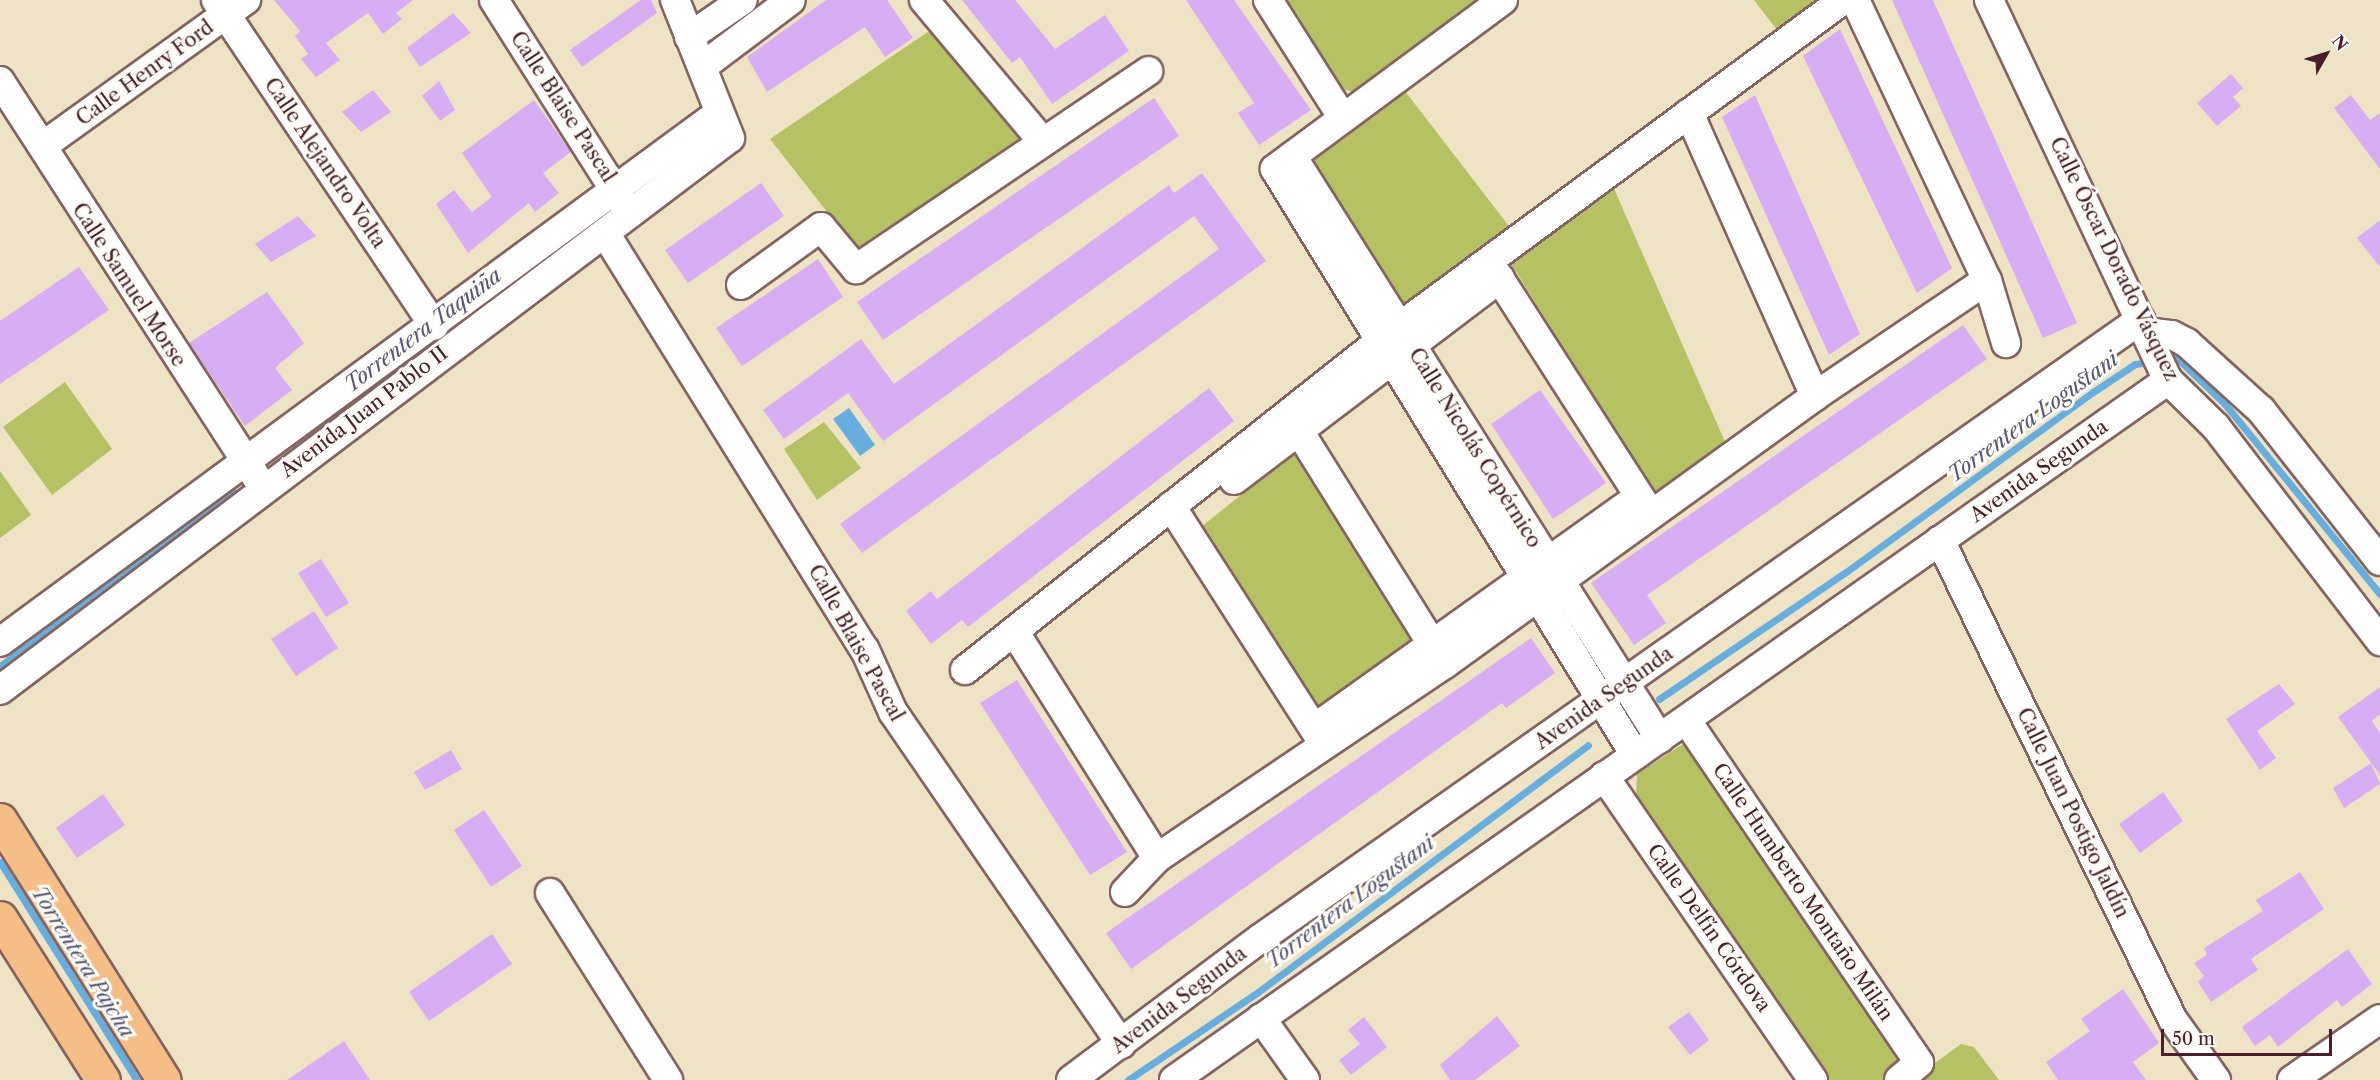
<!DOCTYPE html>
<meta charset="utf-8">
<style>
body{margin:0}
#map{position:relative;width:2380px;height:1080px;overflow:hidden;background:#efe3c5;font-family:"Libre Caslon Text",serif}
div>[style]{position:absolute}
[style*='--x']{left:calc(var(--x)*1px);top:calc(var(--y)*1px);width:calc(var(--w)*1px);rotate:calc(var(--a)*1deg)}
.green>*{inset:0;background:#b5c163}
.water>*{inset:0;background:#67aede}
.stream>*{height:7px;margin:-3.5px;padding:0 3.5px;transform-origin:3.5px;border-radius:3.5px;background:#67aede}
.building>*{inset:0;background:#d7aef4}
.roads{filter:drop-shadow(2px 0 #846461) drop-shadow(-2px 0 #846461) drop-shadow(0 2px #846461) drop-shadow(0 -2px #846461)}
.minor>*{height:28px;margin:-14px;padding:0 14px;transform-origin:14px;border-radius:14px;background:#fff}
.major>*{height:33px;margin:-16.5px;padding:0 16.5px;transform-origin:16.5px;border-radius:16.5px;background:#f6be87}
span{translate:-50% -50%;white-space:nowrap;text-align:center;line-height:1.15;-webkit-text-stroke:6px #fdfcf7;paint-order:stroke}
.street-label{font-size:20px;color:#4a1f2b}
.water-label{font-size:21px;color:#565873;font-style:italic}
.north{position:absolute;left:2296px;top:24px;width:60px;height:60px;-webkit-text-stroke:4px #fdfcf7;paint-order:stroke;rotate:51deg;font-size:16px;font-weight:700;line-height:24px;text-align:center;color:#4a1f2b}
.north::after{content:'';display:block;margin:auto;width:21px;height:27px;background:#4a1f2b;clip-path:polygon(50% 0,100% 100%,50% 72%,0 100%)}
.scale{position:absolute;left:2161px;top:1029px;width:171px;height:27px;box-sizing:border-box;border:3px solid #4a1f2b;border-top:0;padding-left:8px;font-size:18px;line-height:21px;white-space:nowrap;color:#4a1f2b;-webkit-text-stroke:4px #fdfcf7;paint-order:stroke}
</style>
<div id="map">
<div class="green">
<i style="clip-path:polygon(1279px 0,1489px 0,1354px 92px,1338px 88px)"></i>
<i style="clip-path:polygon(1754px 0,1825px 0,1780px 34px)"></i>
<i style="clip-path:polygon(935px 27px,1022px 137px,1020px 145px,857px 250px,770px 139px)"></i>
<i style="clip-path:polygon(1401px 86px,1512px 230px,1417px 301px,1405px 303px,1394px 298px,1311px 167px,1314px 155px)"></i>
<i style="clip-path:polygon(1612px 184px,1729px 451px,1655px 496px,1510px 262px)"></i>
<i style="clip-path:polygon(65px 382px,112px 449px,52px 495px,3px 427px)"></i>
<i style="clip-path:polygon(824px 422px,861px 468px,817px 500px,784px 449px)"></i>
<i style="clip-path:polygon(1291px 455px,1300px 456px,1413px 629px,1414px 644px,1322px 710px,1315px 708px,1201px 527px)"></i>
<i style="clip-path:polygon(0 471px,31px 515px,0 538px)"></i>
<i style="clip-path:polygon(1686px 742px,1906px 1064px,1885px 1080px,1829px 1080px,1636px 802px,1637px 774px)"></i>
<i style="clip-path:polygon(1961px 1044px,1974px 1047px,1999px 1080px,1912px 1080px)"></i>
</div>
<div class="water">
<i style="clip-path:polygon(849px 408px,875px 445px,860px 456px,833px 419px)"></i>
</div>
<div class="stream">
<i style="--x:2165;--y:360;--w:12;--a:-9"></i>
<i style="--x:2177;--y:358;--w:65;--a:43.8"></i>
<i style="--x:2224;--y:403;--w:247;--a:50.8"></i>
<i style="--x:358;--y:402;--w:217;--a:-37.5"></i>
<i style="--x:0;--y:666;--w:292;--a:-36.4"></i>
<i style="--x:1659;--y:699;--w:226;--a:-34.2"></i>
<i style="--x:1846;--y:572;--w:306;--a:-36.1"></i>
<i style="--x:2093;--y:392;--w:50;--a:-33.7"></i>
<i style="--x:2135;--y:364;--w:16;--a:-7"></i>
<i style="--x:0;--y:862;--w:257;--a:57.9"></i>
<i style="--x:1128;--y:1080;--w:157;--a:-34.1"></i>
<i style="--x:1258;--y:992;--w:412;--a:-36.8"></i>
</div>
<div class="building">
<i style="clip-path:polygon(274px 0,413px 0,396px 13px,402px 19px,383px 34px,368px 13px,326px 43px,340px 60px,316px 77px,301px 59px,308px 54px,295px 36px,300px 31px)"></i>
<i style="clip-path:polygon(641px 0,651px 0,657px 13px,582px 67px,570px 50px)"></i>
<i style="clip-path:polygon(826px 0,887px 0,913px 38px,885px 57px,865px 27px,767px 92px,747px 57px)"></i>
<i style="clip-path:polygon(962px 0,1015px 0,1055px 49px,1105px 15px,1129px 51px,1052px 104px,1020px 57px,1012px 63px)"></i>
<i style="clip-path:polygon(1186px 0,1234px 0,1311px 110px,1259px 145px,1238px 113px,1254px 103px)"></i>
<i style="clip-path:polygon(1892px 0,1933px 0,2077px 323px,2043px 338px)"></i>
<i style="clip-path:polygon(453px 13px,471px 33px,420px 67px,407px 48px)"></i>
<i style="clip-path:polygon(1840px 29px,1952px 268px,1917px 293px,1803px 56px)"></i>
<i style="clip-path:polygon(2231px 74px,2243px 88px,2233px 97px,2241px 106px,2217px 126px,2197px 103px)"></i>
<i style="clip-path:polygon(439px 81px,455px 110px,440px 121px,422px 96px)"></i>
<i style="clip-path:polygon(373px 90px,391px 112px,361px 132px,342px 112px)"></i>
<i style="clip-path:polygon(1755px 95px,1860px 334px,1829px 355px,1722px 117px)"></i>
<i style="clip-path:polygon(2351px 95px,2370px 120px,2380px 113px,2380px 169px,2334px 108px)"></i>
<i style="clip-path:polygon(1154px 98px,1179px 136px,883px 340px,857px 302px)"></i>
<i style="clip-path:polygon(534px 100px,571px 152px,543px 173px,559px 193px,535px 212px,529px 203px,468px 253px,436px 204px,454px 190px,472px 212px,492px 197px,462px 153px)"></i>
<i style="clip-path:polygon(1202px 173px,1266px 261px,862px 553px,840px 524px,1219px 249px,1194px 216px,883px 441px,848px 393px,784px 439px,763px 410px,861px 339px,894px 384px,1169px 185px,1174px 193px)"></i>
<i style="clip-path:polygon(761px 183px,784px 216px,688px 283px,665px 250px)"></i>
<i style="clip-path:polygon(298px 216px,316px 236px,271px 262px,255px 244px)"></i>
<i style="clip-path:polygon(2380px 220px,2380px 267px,2357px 238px)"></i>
<i style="clip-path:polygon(818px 259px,843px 297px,742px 366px,716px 328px)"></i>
<i style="clip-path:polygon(79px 267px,109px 310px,0 384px,0 321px)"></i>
<i style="clip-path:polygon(267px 292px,304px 343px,275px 368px,292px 390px,245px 426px,189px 343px)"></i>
<i style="clip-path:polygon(1963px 325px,1987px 359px,1647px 595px,1666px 623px,1634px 645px,1591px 583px)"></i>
<i style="clip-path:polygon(1209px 388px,1234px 421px,968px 627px,962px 620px,931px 644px,906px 611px,931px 591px,937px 599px)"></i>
<i style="clip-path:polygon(1540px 390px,1606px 483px,1553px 519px,1491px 424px)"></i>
<i style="clip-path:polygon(321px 559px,349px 603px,326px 617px,298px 573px)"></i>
<i style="clip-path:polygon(314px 611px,338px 648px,296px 676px,271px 639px)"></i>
<i style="clip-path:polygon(1531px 638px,1555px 673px,1506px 708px,1502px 703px,1131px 969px,1106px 933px)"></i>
<i style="clip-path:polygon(1017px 680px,1127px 852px,1090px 875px,980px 703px)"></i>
<i style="clip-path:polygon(2279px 684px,2295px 704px,2257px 731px,2276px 758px,2260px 770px,2226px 719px)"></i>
<i style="clip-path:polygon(2380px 687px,2380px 714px,2372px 721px,2380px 733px,2380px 775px,2338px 717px)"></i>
<i style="clip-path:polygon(451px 750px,462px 769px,425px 790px,414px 772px)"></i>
<i style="clip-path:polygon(2371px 763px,2380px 784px,2344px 808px,2333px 788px)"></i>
<i style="clip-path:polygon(2163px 792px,2183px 821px,2140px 853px,2119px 824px)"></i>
<i style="clip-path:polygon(103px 794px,125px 825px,77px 858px,56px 828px)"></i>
<i style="clip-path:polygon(484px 810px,522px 866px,491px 887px,454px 830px)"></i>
<i style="clip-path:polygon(2300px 872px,2324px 909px,2251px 959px,2258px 970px,2211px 1002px,2198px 982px,2204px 976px,2194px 963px,2207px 955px,2204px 948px,2263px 911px,2256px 900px)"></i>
<i style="clip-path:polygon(492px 934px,512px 964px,429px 1021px,409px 992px)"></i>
<i style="clip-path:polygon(2348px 949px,2372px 984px,2342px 1007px,2337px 1000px,2278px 1047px,2270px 1035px,2255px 1046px,2242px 1027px)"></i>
<i style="clip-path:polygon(2123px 989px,2159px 1043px,2133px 1062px,2146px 1080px,2058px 1080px,2046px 1062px,2090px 1031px,2081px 1019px)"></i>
<i style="clip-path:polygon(1689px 1012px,1709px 1040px,1690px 1055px,1668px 1027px)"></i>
<i style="clip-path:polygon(1497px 1016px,1520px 1046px,1475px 1080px,1450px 1080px,1440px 1065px)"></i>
<i style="clip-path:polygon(1364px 1017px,1387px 1047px,1351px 1075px,1339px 1060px,1360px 1044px,1348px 1030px)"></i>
<i style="clip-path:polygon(344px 1041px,370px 1080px,287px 1080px)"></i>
</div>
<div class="roads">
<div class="minor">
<i style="--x:216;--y:0;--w:392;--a:56.2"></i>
<i style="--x:494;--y:0;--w:241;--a:57.6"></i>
<i style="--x:924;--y:0;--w:185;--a:50"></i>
<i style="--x:1268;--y:0;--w:140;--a:57.6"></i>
<i style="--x:1503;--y:0;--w:284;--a:143.5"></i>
<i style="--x:1275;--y:169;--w:688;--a:58.44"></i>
<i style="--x:1855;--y:0;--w:310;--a:64.8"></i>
<i style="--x:1987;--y:280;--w:66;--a:73.2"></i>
<i style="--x:1989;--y:0;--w:420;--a:64.8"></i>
<i style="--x:2168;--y:380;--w:67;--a:44.4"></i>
<i style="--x:2216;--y:427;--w:270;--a:52.5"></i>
<i style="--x:689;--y:37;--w:65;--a:-34.4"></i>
<i style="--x:702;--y:67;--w:111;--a:-37"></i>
<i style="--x:0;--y:81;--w:474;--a:57.1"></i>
<i style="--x:1689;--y:113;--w:310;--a:66"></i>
<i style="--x:44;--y:145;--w:249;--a:-35.7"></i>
<i style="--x:1292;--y:156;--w:689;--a:57.74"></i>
<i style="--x:605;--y:233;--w:491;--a:58.1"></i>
<i style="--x:865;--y:650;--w:68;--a:65.7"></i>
<i style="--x:893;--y:712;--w:403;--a:55.5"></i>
<i style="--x:1489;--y:262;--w:298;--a:57.3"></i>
<i style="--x:741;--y:285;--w:99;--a:-35.9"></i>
<i style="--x:821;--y:227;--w:55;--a:50.2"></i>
<i style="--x:856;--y:269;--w:353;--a:-34.1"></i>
<i style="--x:2146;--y:332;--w:26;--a:7"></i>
<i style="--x:2172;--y:335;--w:17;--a:28"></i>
<i style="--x:2187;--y:343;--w:100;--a:42.2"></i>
<i style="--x:2261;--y:410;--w:192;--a:51.8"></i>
<i style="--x:1289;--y:415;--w:290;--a:58"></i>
<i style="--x:1234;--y:480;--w:334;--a:-37.2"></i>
<i style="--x:1171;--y:506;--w:283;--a:57.3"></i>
<i style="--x:1940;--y:540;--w:534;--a:64.11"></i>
<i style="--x:2173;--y:1020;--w:74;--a:54.4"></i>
<i style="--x:1014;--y:631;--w:268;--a:57.8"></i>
<i style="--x:0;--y:642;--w:893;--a:-36.34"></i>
<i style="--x:965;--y:670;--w:530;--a:-38.41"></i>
<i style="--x:1380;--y:341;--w:575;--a:-36.37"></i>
<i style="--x:0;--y:690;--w:915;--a:-37.1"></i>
<i style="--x:730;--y:138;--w:149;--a:-111.7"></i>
<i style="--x:1687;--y:721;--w:413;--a:55.8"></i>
<i style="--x:1919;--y:1063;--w:26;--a:140"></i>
<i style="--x:1316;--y:727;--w:397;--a:-35.5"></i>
<i style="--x:1604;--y:776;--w:369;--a:55.5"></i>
<i style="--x:1125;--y:892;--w:47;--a:-46.7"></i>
<i style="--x:1157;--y:858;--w:347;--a:-34"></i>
<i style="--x:1445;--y:664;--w:457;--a:-35.9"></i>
<i style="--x:1815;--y:396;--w:207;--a:-34"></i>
<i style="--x:550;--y:893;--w:221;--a:57.7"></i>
<i style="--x:1261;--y:1018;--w:76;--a:54.6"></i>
<i style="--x:1071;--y:1080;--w:237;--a:-36.8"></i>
<i style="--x:1261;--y:938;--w:1075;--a:-35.11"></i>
<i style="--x:1174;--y:1080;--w:1216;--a:-35.15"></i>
<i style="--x:2292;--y:1080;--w:107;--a:-34.7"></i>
</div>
<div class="major">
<i style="--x:0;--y:820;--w:307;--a:57.8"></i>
<i style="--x:0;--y:918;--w:192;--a:57.6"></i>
</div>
</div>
<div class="street-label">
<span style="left:145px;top:73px;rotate:-36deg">Calle Henry Ford</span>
<span style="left:563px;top:107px;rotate:57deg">Calle Blaise Pascal</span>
<span style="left:325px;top:163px;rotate:56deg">Calle Alejandro Volta</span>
<span style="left:2114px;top:259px;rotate:64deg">Calle Óscar Dorado Vásquez</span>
<span style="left:129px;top:285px;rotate:57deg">Calle Samuel Morse</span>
<span style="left:364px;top:412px;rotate:-37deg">Avenida Juan Pablo II</span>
<span style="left:1475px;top:448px;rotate:58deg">Calle Nicolás Copérnico</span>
<span style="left:2039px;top:471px;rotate:-35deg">Avenida Segunda</span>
<span style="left:856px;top:643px;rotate:61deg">Calle Blaise Pascal</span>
<span style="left:1604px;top:698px;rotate:-35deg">Avenida Segunda</span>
<span style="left:2073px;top:813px;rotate:64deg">Calle Juan Postigo Jaldín</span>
<span style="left:1803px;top:892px;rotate:56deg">Calle Humberto Montaño Milán</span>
<span style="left:1709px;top:928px;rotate:55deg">Calle Delfín Córdova</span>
<span style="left:1179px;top:1000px;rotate:-37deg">Avenida Segunda</span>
</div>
<div class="water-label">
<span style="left:423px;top:330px;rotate:-37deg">Torrentera Taquiña</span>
<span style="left:2033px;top:417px;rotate:-36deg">Torrentera Logustani</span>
<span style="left:1350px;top:902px;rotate:-37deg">Torrentera Logustani</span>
<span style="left:83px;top:962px;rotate:58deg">Torrentera Pajcha</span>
</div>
<div class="north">N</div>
<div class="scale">50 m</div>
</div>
